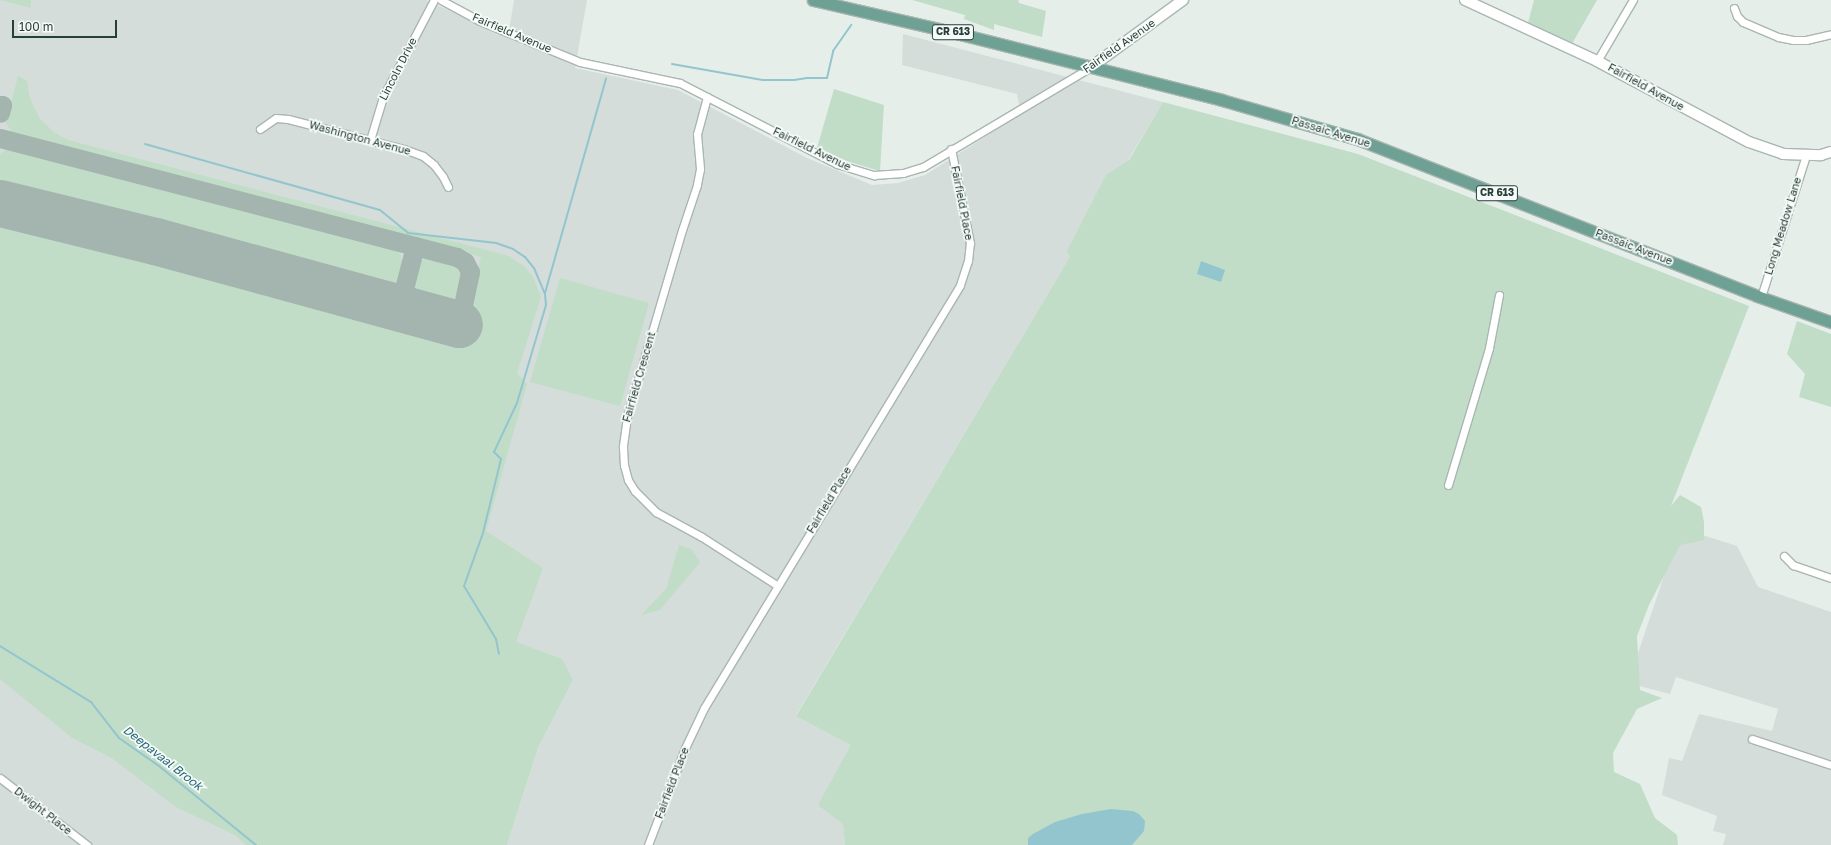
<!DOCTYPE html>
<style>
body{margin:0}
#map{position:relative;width:1831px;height:845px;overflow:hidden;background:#e6eeea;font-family:"Golos Text",sans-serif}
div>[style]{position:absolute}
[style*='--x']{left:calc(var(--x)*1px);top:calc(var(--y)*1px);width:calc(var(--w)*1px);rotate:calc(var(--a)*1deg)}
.built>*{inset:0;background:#d4ddd9}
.green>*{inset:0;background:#c1ddc8}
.water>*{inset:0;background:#93c5ce}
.stream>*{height:2px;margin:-1px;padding:0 1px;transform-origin:1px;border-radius:1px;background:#93c5ce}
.taxiway>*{height:19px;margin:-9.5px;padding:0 9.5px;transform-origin:9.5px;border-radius:9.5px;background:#a4b4ae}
.runway>*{height:47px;margin:-23.5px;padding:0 23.5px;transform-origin:23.5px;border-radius:23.5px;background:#a4b4ae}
.roads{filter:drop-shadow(1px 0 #a9b6b1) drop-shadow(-1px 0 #a9b6b1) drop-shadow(0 1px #a9b6b1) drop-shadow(0 -1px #a9b6b1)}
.street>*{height:7px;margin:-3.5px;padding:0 3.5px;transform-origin:3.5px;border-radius:3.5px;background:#fff}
.secondary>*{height:10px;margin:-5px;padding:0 5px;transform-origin:5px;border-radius:5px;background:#fff}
.primary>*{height:11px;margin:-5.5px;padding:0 5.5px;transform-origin:5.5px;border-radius:5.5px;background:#6ea093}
span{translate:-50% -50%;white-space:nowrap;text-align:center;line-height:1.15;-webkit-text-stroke:3.5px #f6faf8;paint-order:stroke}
.shield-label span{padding:1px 3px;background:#f6faf8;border:1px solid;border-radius:3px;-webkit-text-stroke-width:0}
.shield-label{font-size:10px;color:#263f38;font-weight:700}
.street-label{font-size:11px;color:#263f38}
.water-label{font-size:12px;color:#246977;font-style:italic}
.scale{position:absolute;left:12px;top:20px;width:105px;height:18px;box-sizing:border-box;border:2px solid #263f38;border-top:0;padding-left:5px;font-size:12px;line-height:14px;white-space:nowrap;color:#263f38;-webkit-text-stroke:3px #f6faf8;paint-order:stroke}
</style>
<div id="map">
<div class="built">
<i style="clip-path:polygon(0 0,426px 0,508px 37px,514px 0,587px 0,575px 68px,678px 90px,807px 158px,872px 185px,898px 183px,925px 175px,1021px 114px,1017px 94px,902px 65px,903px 34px,1163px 102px,796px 715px,871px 755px,843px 824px,845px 845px,507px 845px,538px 748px,573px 680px,440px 845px,0 845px)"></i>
<i style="clip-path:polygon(1690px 531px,1737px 546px,1758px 587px,1831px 612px,1831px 845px,1723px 845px,1726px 834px,1713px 831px,1717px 816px,1662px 795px,1669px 758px,1682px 761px,1699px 714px,1772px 731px,1778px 709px,1676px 677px,1670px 694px,1628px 683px,1674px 546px)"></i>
</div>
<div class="green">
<i style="clip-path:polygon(0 0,31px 0,31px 8px)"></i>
<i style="clip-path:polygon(912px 0,1018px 0,1019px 3px,1046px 11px,1042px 37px,994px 24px,994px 30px,964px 19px,965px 15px)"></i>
<i style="clip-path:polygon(1534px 0,1597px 0,1569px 49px,1527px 27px)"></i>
<i style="clip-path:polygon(18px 76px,27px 81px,30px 99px,40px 119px,55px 133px,68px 140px,509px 256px,525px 267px,533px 277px,541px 297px,517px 373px,527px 384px,486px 531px,543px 568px,516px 642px,562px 659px,573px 680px,538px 748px,507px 845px,246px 845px,235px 835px,176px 807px,113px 759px,71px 737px,0 679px,0 218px,461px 339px,481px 257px,13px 134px,6px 123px)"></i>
<i style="clip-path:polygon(834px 89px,884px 105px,880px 171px,843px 160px,817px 148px)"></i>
<i style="clip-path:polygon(1163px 102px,1358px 154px,1749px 306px,1671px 506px,1680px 495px,1701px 507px,1704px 522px,1704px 540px,1680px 545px,1649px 605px,1637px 636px,1640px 690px,1662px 698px,1637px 709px,1613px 753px,1614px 772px,1640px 784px,1655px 818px,1677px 835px,1678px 845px,845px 845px,843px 824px,818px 805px,851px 745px,796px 716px,1070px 257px,1067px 251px,1106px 175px,1129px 160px)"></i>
<i style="clip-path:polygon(10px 147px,384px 244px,396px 249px,401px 255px,403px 271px,396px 284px,392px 288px,377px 289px,7px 192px,0 187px,0 154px)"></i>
<i style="clip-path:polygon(427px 257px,434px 257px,454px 263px,459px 267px,463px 277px,462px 286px,457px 300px,452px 304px,444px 306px,424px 300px,418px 296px,414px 288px,413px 281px,416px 268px,420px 262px)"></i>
<i style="clip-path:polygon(560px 278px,649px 303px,620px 406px,530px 382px)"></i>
<i style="clip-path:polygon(1797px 321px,1831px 334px,1831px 407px,1799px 397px,1805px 374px,1787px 354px)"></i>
<i style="clip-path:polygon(679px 545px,691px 549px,700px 562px,660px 610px,641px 615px,666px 589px)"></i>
</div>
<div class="water">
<i style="clip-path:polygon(1201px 261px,1225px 270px,1221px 282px,1197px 274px)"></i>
<i style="clip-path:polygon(1111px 809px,1133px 811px,1139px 814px,1145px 821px,1144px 831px,1132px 845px,1028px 845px,1028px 838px,1033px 834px,1055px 822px,1082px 814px)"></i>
</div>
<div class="stream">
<i style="--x:672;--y:64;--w:92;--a:10"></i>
<i style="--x:763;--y:80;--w:31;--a:0"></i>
<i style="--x:794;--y:80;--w:13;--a:-9"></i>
<i style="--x:807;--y:78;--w:20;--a:0"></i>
<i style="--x:827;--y:78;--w:28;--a:-77"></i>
<i style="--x:833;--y:51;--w:32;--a:-55"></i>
<i style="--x:145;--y:144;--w:244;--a:15.7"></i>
<i style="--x:380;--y:210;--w:36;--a:39"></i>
<i style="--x:408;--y:233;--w:89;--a:6.5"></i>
<i style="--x:496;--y:243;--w:18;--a:19"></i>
<i style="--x:513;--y:249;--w:14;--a:34"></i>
<i style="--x:525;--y:257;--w:14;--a:51"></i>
<i style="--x:534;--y:268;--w:28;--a:67"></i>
<i style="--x:545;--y:294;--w:11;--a:85"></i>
<i style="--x:546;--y:305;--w:102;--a:106.5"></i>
<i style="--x:517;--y:403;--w:54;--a:115.1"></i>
<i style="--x:494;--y:452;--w:10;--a:45"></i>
<i style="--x:501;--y:459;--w:76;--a:103.7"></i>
<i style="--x:483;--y:533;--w:56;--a:109.7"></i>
<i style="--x:464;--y:586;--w:62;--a:58.9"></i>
<i style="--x:496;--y:639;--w:15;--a:79"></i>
<i style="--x:545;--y:293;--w:223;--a:-74.1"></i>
<i style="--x:0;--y:646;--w:107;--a:31.6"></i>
<i style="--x:91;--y:702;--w:46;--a:52.1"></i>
<i style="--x:119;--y:738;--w:49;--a:35"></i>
<i style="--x:159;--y:766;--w:125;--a:39.2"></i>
</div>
<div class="taxiway">
<i style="--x:0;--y:105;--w:2;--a:0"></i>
<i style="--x:2;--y:105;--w:8;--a:104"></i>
<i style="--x:0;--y:138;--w:472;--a:14.6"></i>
<i style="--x:457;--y:257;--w:9;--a:32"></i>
<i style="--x:465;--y:262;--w:11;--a:63"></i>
<i style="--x:470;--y:272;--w:53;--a:101.9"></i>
<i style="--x:399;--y:308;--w:64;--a:-75.5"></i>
</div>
<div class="runway">
<i style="--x:0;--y:203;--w:160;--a:13.8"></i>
<i style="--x:155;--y:241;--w:315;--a:15.3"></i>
</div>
<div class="roads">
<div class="street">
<i style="--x:441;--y:0;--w:44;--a:28.3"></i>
<i style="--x:480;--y:21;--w:108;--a:22.3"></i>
<i style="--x:580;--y:62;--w:102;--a:11.9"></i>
<i style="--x:680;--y:83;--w:177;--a:27.3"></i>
<i style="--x:837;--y:164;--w:39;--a:17"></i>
<i style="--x:874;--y:175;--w:29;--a:-4"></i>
<i style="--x:903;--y:173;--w:21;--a:-17"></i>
<i style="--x:923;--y:167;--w:196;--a:-30.8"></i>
<i style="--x:1734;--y:8;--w:9;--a:69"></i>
<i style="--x:1737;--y:16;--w:8;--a:45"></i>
<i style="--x:1743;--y:22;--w:38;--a:23"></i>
<i style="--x:1778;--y:37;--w:15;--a:11"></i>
<i style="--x:1793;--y:40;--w:13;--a:0"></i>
<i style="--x:1806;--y:40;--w:26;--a:-13"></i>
<i style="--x:1597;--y:61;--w:71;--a:-59.5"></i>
<i style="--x:707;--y:97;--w:38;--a:105"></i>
<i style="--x:697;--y:134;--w:35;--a:85"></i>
<i style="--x:700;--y:169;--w:16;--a:101"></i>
<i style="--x:697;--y:185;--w:47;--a:108.4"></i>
<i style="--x:682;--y:230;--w:195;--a:106.4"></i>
<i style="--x:627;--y:417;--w:30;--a:98"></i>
<i style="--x:623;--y:447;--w:18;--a:87"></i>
<i style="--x:624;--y:465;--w:16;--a:75"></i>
<i style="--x:628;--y:480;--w:13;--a:58"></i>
<i style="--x:635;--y:491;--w:30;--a:45"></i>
<i style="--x:656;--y:512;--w:52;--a:28.5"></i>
<i style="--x:702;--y:537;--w:90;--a:32.8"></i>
<i style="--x:260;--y:129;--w:19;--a:-35"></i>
<i style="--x:276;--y:118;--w:12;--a:5"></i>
<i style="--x:288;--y:119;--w:120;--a:14.5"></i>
<i style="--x:404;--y:149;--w:20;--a:20"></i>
<i style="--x:423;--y:156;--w:14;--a:39"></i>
<i style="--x:434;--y:165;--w:15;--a:53"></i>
<i style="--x:443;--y:177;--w:11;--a:63"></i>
<i style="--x:370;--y:140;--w:45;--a:-73.2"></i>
<i style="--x:383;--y:97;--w:110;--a:-62.3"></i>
<i style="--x:1761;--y:297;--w:149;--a:-72.4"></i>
<i style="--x:1448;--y:485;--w:143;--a:-73.3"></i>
<i style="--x:1489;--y:348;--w:54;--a:-79.3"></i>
<i style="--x:1784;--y:556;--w:13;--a:45"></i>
<i style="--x:1793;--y:565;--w:40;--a:18.9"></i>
<i style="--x:1752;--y:739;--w:83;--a:18.2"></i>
<i style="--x:0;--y:778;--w:110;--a:37.6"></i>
<i style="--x:648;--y:845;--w:104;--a:-69.1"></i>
<i style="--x:685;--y:748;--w:44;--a:-64.6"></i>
<i style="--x:704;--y:708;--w:494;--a:-58.8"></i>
<i style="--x:960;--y:285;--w:25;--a:-72"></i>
<i style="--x:968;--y:261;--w:18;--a:-84"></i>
<i style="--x:970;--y:243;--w:96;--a:-101.4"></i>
</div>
<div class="secondary">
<i style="--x:1465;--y:0;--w:145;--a:24.8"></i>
<i style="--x:1597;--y:61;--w:172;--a:28.1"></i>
<i style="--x:1749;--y:142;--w:36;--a:19"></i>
<i style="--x:1783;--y:154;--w:38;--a:2"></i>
<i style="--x:1821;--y:155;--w:10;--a:-17"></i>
<i style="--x:1091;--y:67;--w:114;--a:-36.1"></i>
</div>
<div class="primary">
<i style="--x:813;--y:0;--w:151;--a:13"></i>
<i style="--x:960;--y:34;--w:270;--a:14.1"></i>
<i style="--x:1222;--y:100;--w:141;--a:16.1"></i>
<i style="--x:1357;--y:139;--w:430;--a:21.4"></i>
<i style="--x:1757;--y:296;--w:78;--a:19.4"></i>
</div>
</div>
<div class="shield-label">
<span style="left:953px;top:32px">CR 613</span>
<span style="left:1497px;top:193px">CR 613</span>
</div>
<div class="street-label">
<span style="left:512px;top:33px;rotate:23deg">Fairfield Avenue</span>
<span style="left:1119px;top:46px;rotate:-35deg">Fairfield Avenue</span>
<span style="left:398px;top:69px;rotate:-63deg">Lincoln Drive</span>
<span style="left:1646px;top:87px;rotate:29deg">Fairfield Avenue</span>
<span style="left:1331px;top:132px;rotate:17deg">Passaic Avenue</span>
<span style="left:360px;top:138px;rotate:15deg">Washington Avenue</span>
<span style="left:812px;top:149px;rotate:26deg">Fairfield Avenue</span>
<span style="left:962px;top:203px;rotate:79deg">Fairfield Place</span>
<span style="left:1783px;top:226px;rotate:-73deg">Long Meadow Lane</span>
<span style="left:1634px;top:247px;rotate:21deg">Passaic Avenue</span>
<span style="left:639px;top:377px;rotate:-74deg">Fairfield Crescent</span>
<span style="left:829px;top:500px;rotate:-59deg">Fairfield Place</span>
<span style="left:672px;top:783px;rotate:-69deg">Fairfield Place</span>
<span style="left:43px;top:811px;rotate:38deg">Dwight Place</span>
</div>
<div class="water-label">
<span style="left:163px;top:758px;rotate:38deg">Deepavaal Brook</span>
</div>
<div class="scale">100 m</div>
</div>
